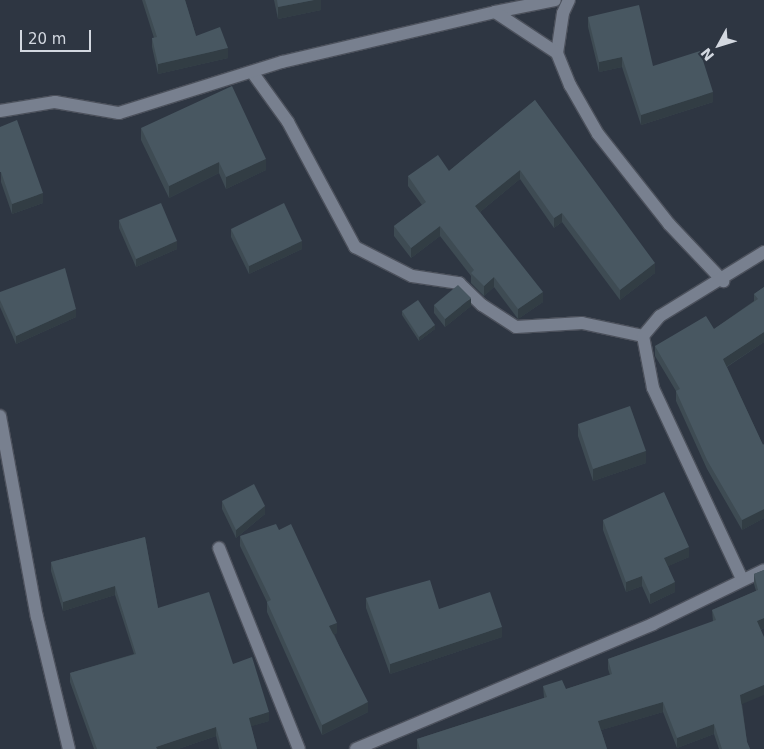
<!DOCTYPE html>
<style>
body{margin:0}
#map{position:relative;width:764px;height:749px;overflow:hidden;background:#2e3642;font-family:"DejaVu Sans",sans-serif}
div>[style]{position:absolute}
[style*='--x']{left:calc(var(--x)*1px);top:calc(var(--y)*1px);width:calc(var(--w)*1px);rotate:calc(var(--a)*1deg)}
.roads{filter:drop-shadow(1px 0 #4c515c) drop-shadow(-1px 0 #4c515c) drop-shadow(0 1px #4c515c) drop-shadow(0 -1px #4c515c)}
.street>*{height:12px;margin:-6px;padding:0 6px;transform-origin:6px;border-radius:6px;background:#78808f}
.wall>*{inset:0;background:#3e4b53}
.shaded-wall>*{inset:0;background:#323d44}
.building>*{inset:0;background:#485761}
span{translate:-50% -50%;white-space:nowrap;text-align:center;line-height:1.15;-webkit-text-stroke:4.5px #2e3642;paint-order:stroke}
.north{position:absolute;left:694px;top:20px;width:50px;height:50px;-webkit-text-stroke:4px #2e3642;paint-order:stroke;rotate:231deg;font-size:14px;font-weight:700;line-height:20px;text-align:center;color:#d3d8e0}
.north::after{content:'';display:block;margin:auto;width:18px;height:22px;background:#d3d8e0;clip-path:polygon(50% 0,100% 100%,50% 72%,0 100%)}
.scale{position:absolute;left:20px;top:30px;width:71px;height:22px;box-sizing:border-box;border:2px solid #d3d8e0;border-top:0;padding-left:6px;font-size:15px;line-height:18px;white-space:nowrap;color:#d3d8e0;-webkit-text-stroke:4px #2e3642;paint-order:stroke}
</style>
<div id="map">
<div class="roads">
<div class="street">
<i style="--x:569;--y:0;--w:14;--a:115"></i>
<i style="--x:563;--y:13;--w:40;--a:98.5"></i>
<i style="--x:557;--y:53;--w:35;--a:68"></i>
<i style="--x:570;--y:85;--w:56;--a:60.3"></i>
<i style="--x:598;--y:134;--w:115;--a:51.7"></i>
<i style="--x:669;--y:224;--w:79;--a:46.5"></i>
<i style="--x:495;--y:12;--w:61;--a:-11.3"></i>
<i style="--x:252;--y:72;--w:62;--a:54.2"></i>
<i style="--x:288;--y:122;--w:142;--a:61.8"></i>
<i style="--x:355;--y:247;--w:64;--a:27"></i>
<i style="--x:412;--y:276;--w:48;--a:8.5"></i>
<i style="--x:459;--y:283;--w:32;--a:44"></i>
<i style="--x:482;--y:305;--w:40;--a:32.9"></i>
<i style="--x:516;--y:327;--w:66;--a:-3.5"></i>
<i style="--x:582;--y:323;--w:62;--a:12"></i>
<i style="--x:0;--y:111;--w:56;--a:-9.3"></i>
<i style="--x:55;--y:102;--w:65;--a:9.8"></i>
<i style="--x:119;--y:113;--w:171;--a:-17.4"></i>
<i style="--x:282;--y:62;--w:219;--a:-13.2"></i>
<i style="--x:495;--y:12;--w:74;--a:33.5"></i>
<i style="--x:0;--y:416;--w:204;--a:79.6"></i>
<i style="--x:37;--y:617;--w:136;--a:76.4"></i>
<i style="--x:219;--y:548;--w:216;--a:68.3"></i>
<i style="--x:742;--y:579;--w:211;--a:-115"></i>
<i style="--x:653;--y:388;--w:53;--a:-100.9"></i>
<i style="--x:643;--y:336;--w:26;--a:-50"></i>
<i style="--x:660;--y:316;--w:122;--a:-31.6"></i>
<i style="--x:356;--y:749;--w:322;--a:-22.8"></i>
<i style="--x:653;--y:624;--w:123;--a:-25.9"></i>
</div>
</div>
<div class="wall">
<i style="clip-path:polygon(142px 0,185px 0,196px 36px,228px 58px,158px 74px,152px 47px,152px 38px,154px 38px)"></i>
<i style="clip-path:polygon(274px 0,321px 0,321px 10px,278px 19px)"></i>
<i style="clip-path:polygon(588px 17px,653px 66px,713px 102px,641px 125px,622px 67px,599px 72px,588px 27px)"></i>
<i style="clip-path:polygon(535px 100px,655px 273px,620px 300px,562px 222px,554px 228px,520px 179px,480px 212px,543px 302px,518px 319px,494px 287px,484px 296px,471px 283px,471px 276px,440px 236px,411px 258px,394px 236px,394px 226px,422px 205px,408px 186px,408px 176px,449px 171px)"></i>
<i style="clip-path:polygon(0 127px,43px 203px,12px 214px,1px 182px)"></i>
<i style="clip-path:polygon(141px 128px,266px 170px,226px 189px,219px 173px,169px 198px,141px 140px)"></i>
<i style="clip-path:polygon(119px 220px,177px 249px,136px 267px,119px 228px)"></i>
<i style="clip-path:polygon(231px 229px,302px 249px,249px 274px,231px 237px)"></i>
<i style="clip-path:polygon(764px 287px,764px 342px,727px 367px,763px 445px,764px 444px,764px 518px,742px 530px,707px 469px,676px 401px,676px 391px,655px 356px,655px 346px,714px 329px,754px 301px,754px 294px)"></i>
<i style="clip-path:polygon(0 292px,76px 317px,16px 344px,0 307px)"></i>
<i style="clip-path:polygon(434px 305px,471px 306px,445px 327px,434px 313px)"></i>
<i style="clip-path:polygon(402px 311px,435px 329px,419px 341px,402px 315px)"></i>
<i style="clip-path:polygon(578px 424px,646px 463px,593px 481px,578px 436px)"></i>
<i style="clip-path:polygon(222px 501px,265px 514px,236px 538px,222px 509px)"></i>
<i style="clip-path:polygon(603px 520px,689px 557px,668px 566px,675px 592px,650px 604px,642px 586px,626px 592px,603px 530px)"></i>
<i style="clip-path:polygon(240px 536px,337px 633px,334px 634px,368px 712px,322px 735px,267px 612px,267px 602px,240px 546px)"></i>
<i style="clip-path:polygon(145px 537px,158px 608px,233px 664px,269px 721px,251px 726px,257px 749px,219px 749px,216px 736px,178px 749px,94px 749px,70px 682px,70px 673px,134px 654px,115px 595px,63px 611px,51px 571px,51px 562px)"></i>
<i style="clip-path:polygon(764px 570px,764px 628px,761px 630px,742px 704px,747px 742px,750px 749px,719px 749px,714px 734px,677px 748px,663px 712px,601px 730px,607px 749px,417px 749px,417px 739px,544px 698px,543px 686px,566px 689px,610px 675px,608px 669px,608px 659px,713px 622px,712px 610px,756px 591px,754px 584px,754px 574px)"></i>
<i style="clip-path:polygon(366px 598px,439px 609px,502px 637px,390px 674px,366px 608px)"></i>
</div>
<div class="shaded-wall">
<i style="clip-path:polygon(314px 0,321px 0,321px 10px,278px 19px,278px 7px)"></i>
<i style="clip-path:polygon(228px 48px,228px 58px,158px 74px,158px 64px)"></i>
<i style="clip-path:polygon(622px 57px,622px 67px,599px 72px,599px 62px)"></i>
<i style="clip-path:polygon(713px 92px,713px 102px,641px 125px,641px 115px)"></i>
<i style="clip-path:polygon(266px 159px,266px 170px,226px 189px,226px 177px)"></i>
<i style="clip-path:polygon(219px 162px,219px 173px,169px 198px,169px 186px)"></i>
<i style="clip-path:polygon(520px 170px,520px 179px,475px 216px,475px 206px)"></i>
<i style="clip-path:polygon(43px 193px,43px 203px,12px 214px,12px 204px)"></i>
<i style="clip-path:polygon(562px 213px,562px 222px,554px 228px,554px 218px)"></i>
<i style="clip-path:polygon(440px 226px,440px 236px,411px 258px,411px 248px)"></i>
<i style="clip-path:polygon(177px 241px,177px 249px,136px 267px,136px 259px)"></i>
<i style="clip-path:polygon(302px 241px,302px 249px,249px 274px,249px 266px)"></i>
<i style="clip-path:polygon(655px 263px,655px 273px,620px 300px,620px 290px)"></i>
<i style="clip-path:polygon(494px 277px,494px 287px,484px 296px,484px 286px)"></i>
<i style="clip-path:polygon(543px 292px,543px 302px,518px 319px,518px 309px)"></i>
<i style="clip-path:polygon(471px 298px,471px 306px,445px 327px,445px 319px)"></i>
<i style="clip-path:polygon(76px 309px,76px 317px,16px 344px,16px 336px)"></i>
<i style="clip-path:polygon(435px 325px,435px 329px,419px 341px,419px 337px)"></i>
<i style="clip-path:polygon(764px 332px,764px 342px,723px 369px,723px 359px)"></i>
<i style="clip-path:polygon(646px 451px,646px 463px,593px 481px,593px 469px)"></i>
<i style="clip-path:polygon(265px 506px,265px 514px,236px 538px,236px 530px)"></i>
<i style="clip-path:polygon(764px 509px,764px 518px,742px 530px,742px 520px)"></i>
<i style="clip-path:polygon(689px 547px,689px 557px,664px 568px,664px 558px)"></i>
<i style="clip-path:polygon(642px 576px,642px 586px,626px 592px,626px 582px)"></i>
<i style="clip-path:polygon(675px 582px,675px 592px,650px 604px,650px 594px)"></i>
<i style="clip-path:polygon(115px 586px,115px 595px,63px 611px,63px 602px)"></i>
<i style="clip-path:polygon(764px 618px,764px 628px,757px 631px,757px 621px)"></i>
<i style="clip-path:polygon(337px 623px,337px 633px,329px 636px,329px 626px)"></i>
<i style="clip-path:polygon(502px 627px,502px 637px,390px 674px,390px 664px)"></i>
<i style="clip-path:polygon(764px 685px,764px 695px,740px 705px,740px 695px)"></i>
<i style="clip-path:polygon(368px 702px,368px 712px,322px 735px,322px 725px)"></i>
<i style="clip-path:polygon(663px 702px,663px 712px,598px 731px,598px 721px)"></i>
<i style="clip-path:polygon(269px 712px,269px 721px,249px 727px,249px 718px)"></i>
<i style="clip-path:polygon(714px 724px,714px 734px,677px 748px,677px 738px)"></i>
<i style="clip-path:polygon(216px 727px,216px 736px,178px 749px,156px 749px,156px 747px)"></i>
</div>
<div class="building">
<i style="clip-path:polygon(145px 0,185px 0,196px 36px,220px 27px,228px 48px,158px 64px,152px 38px,157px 37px)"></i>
<i style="clip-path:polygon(277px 0,314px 0,278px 7px)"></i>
<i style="clip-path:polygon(639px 5px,653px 66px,700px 51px,713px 92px,641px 115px,622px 57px,599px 62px,588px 17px)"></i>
<i style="clip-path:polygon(232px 86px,266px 159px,226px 177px,219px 162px,169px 186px,141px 128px)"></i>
<i style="clip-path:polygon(535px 100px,655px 263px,620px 290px,562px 213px,554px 218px,520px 170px,475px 206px,543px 292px,518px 309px,494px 277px,484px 286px,471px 273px,474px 270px,440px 226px,411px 248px,394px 226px,426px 202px,408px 176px,438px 155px,449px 171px)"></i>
<i style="clip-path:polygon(17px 120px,43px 193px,12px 204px,1px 172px,0 172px,0 127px)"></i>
<i style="clip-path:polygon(161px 203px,177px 241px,136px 259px,119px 220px)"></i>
<i style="clip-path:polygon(284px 203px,302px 241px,249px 266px,231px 229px)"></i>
<i style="clip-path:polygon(65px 268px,76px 309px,16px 336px,0 300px,0 292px)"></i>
<i style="clip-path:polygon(458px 285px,471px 298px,445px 319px,434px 305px)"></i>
<i style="clip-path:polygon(764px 287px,764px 332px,723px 359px,763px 445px,764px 444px,764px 509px,742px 520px,707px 460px,676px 391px,680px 389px,655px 346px,706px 316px,714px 329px,758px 299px,754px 294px)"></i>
<i style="clip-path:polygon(418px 300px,435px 325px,419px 337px,402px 311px)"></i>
<i style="clip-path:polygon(630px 406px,646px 451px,593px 469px,578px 424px)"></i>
<i style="clip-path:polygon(254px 484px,265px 506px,236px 530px,222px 501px)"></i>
<i style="clip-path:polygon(664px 492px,689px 547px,664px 558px,675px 582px,650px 594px,642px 576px,626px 582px,603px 520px)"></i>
<i style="clip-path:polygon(276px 524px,279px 530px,291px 524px,337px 623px,329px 626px,368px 702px,322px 725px,267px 602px,271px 600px,240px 536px)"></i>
<i style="clip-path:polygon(145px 537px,158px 608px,209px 592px,233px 664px,252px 657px,269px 712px,249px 718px,257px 749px,222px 749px,216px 727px,156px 747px,157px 749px,97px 749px,70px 673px,136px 654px,115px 586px,63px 602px,51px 562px)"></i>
<i style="clip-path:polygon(764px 570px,764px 618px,757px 621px,764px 637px,764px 685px,740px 695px,747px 742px,750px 749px,722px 749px,714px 724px,677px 738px,663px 702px,598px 721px,607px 749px,420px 749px,417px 739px,547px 697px,543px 686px,562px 680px,566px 689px,612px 674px,608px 659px,716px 620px,712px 610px,758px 590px,754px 574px)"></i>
<i style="clip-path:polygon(430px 580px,439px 609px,490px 592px,502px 627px,390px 664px,366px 598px)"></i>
</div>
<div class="north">N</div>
<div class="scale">20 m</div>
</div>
